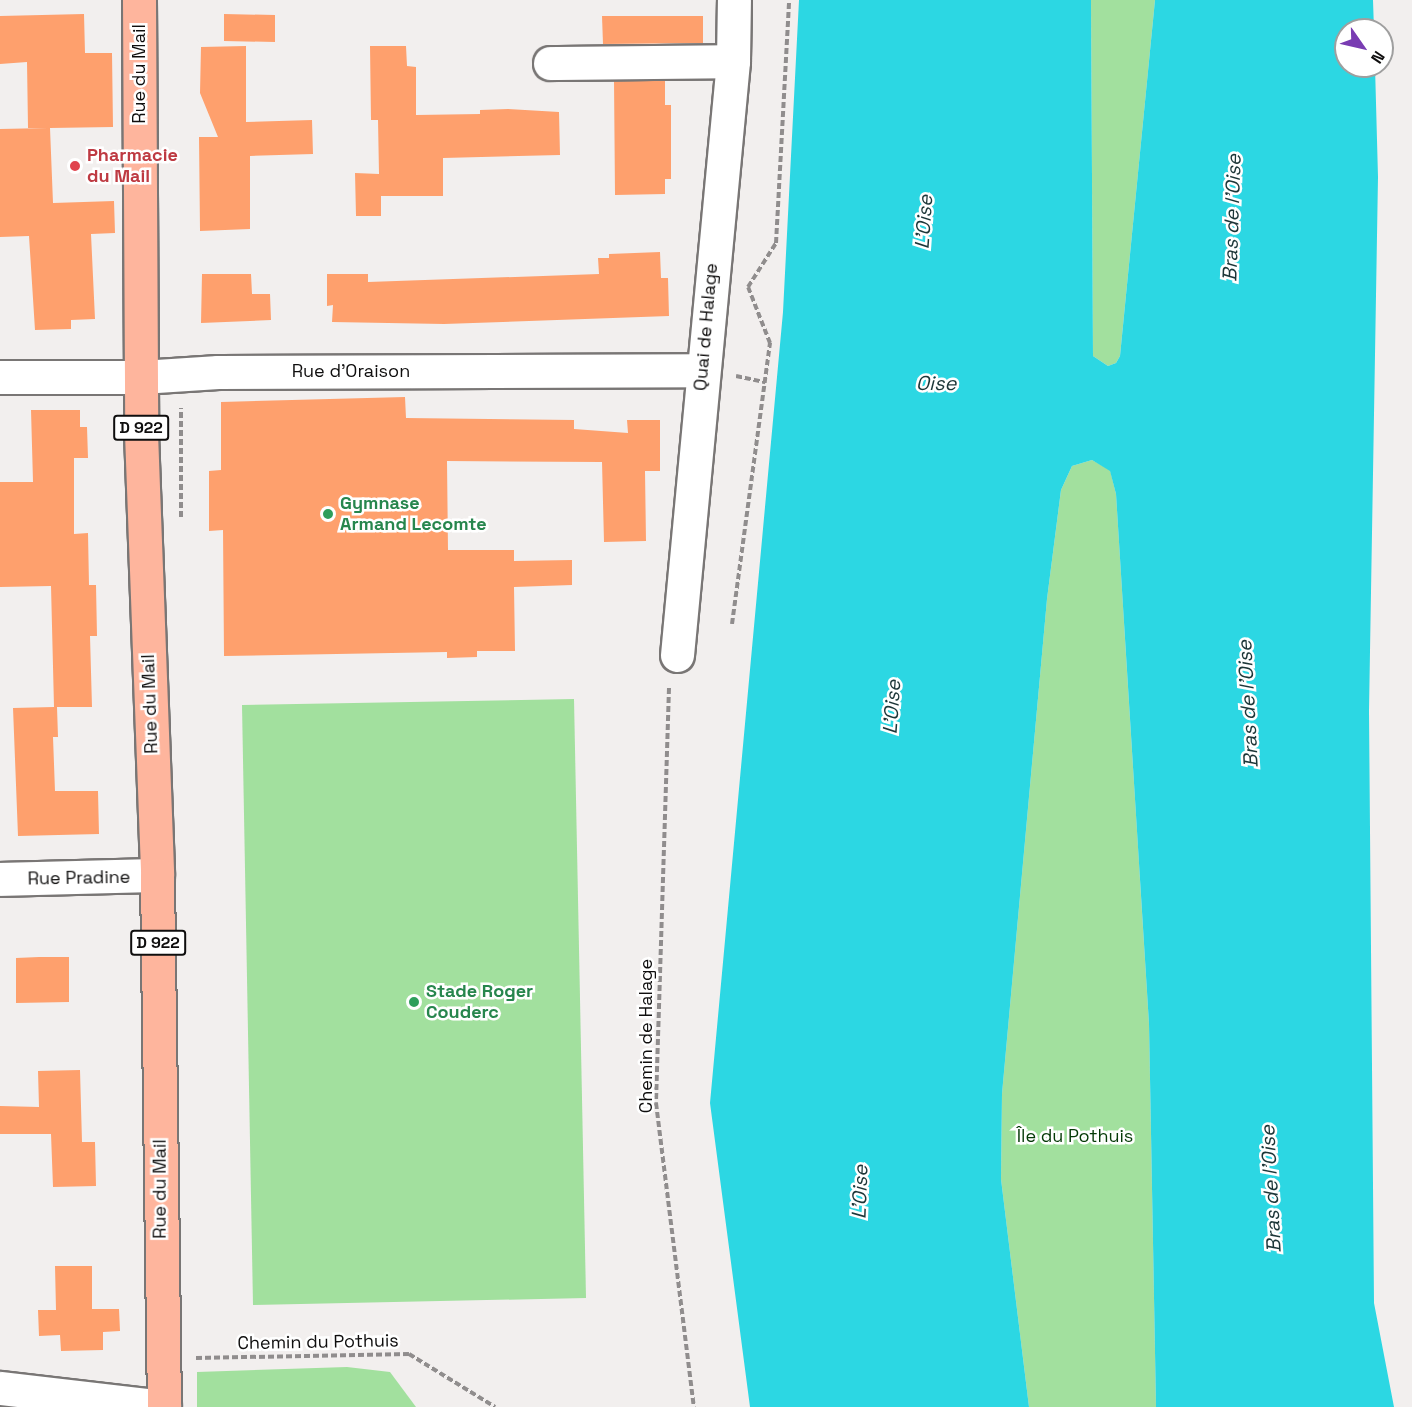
<!DOCTYPE html>
<meta charset="utf-8">
<style>
body{margin:0}
#map{position:relative;width:1412px;height:1407px;overflow:hidden;background:#f2efee;font-family:"Space Grotesk",sans-serif}
div>[style]{position:absolute}
[style*='--x']{left:calc(var(--x)*1px);top:calc(var(--y)*1px);width:calc(var(--w)*1px);rotate:calc(var(--a)*1deg)}
.green>*{inset:0;background:#a2e09e}
.water>*{inset:0;background:#2cd7e3}
.building>*{inset:0;background:#fea06d}
.path>*{height:4px;margin-top:-2px;transform-origin:0;background:repeating-linear-gradient(90deg,#908d8d 0 6px,transparent 0 9px)}
.roads{filter:drop-shadow(2px 0 #797675) drop-shadow(-2px 0 #797675) drop-shadow(0 2px #797675) drop-shadow(0 -2px #797675)}
.minor>*{height:33px;margin:-16.5px;padding:0 16.5px;transform-origin:16.5px;border-radius:16.5px;background:#fff}
.major>*{height:33px;margin:-16.5px;padding:0 16.5px;transform-origin:16.5px;border-radius:16.5px;background:#feb59d}
.dots>*{width:16px;height:16px;translate:-50% -50%;box-sizing:border-box;border:3px solid #fff;border-radius:50%}
span{translate:-50% -50%;white-space:nowrap;text-align:center;line-height:1.15;-webkit-text-stroke:5px #fff;paint-order:stroke}
.shield-label span{padding:2px 4px;background:#fff;border:2px solid;border-radius:4px;-webkit-text-stroke-width:0}
.shield-label{font-size:16px;color:#0f0e0e;font-weight:700}
.street-label{font-size:18px;color:#0f0e0e}
.health-label{font-size:18px;color:#be3a42;font-weight:700}
.left{translate:0 -50%;text-align:left}
.leisure-label{font-size:18px;color:#27864d;font-weight:700}
.park-label{font-size:18px;color:#043a06}
.water-label{font-size:20px;color:#1c3638;font-style:italic}
.north{position:absolute;left:1334px;top:18px;width:60px;height:60px;box-sizing:border-box;background:#fff;border:2px solid #9f9f9f;border-radius:50%;rotate:124deg;font-size:16px;font-weight:700;line-height:24px;text-align:center;color:#0f0e0e}
.north::after{content:'';display:block;margin:auto;width:21px;height:27px;background:#793cb2;clip-path:polygon(50% 0,100% 100%,50% 72%,0 100%)}
</style>
<div id="map">
<div class="green">
<i style="clip-path:polygon(1091px 0,1155px 0,1120px 356px,1116px 363px,1108px 366px,1093px 356px)"></i>
<i style="clip-path:polygon(1092px 460px,1110px 470px,1116px 494px,1149px 1024px,1156px 1407px,1029px 1407px,1001px 1179px,1002px 1094px,1047px 599px,1061px 490px,1072px 466px)"></i>
<i style="clip-path:polygon(574px 699px,586px 1298px,253px 1305px,242px 705px)"></i>
<i style="clip-path:polygon(347px 1367px,390px 1372px,416px 1407px,197px 1407px,197px 1372px)"></i>
</div>
<div class="water">
<i style="clip-path:polygon(799px 0,1091px 0,1093px 356px,1108px 366px,1116px 363px,1120px 356px,1155px 0,1373px 0,1374px 30px,1346px 30px,1346px 66px,1375px 66px,1378px 177px,1369px 711px,1374px 1303px,1394px 1407px,1156px 1407px,1149px 1024px,1116px 494px,1110px 471px,1092px 460px,1072px 466px,1061px 490px,1047px 599px,1002px 1094px,1001px 1179px,1029px 1407px,750px 1407px,710px 1103px,783px 312px)"></i>
</div>
<div class="building">
<i style="clip-path:polygon(84px 14px,85px 53px,112px 53px,113px 127px,50px 128px,53px 203px,114px 201px,115px 233px,91px 234px,95px 319px,71px 320px,71px 329px,35px 330px,29px 236px,0 237px,0 129px,48px 128px,28px 128px,27px 62px,0 64px,0 16px)"></i>
<i style="clip-path:polygon(224px 14px,275px 15px,275px 42px,224px 41px)"></i>
<i style="clip-path:polygon(602px 16px,703px 16px,703px 43px,603px 44px)"></i>
<i style="clip-path:polygon(246px 46px,246px 122px,312px 120px,313px 154px,250px 156px,250px 229px,200px 231px,199px 137px,218px 137px,200px 93px,201px 47px)"></i>
<i style="clip-path:polygon(370px 46px,406px 46px,407px 66px,416px 67px,416px 115px,480px 114px,480px 110px,508px 109px,559px 112px,560px 155px,443px 158px,443px 196px,381px 196px,381px 216px,356px 216px,355px 173px,379px 174px,378px 120px,371px 120px)"></i>
<i style="clip-path:polygon(665px 80px,665px 105px,671px 105px,671px 179px,665px 179px,665px 194px,615px 195px,614px 81px)"></i>
<i style="clip-path:polygon(660px 252px,661px 278px,668px 278px,669px 316px,444px 324px,332px 322px,333px 305px,327px 306px,327px 274px,368px 274px,368px 282px,599px 274px,598px 258px,609px 258px,609px 254px)"></i>
<i style="clip-path:polygon(202px 274px,251px 274px,252px 294px,270px 294px,271px 320px,201px 323px)"></i>
<i style="clip-path:polygon(405px 397px,406px 418px,574px 420px,574px 429px,628px 433px,627px 420px,660px 420px,660px 471px,645px 471px,646px 541px,604px 542px,602px 462px,447px 461px,448px 550px,514px 550px,514px 561px,572px 560px,572px 585px,514px 587px,515px 651px,477px 651px,477px 657px,447px 658px,447px 652px,224px 656px,223px 530px,209px 531px,209px 471px,221px 470px,221px 402px)"></i>
<i style="clip-path:polygon(31px 410px,80px 410px,80px 427px,87px 427px,88px 458px,74px 458px,74px 534px,88px 533px,89px 585px,96px 585px,97px 636px,90px 636px,92px 707px,57px 707px,58px 737px,53px 737px,55px 791px,98px 791px,99px 834px,18px 836px,13px 708px,54px 707px,51px 586px,0 587px,0 482px,33px 482px)"></i>
<i style="clip-path:polygon(39px 957px,69px 957px,69px 1002px,16px 1003px,16px 958px)"></i>
<i style="clip-path:polygon(80px 1070px,82px 1142px,95px 1142px,96px 1186px,53px 1187px,51px 1134px,0 1134px,0 1106px,39px 1107px,38px 1071px)"></i>
<i style="clip-path:polygon(55px 1266px,92px 1266px,92px 1309px,119px 1309px,120px 1331px,103px 1332px,103px 1350px,61px 1351px,60px 1335px,39px 1336px,38px 1310px,56px 1310px)"></i>
</div>
<div class="path">
<i style="--x:736;--y:376;--w:30;--a:12"></i>
<i style="--x:181;--y:517;--w:109;--a:-90"></i>
<i style="--x:732;--y:624;--w:284;--a:-82.3"></i>
<i style="--x:770;--y:343;--w:60;--a:-111.4"></i>
<i style="--x:748;--y:287;--w:52;--a:-57.5"></i>
<i style="--x:776;--y:243;--w:243;--a:-86.9"></i>
<i style="--x:669;--y:688;--w:415;--a:91.8"></i>
<i style="--x:656;--y:1103;--w:306;--a:82.9"></i>
<i style="--x:196;--y:1358;--w:213;--a:-1.1"></i>
<i style="--x:409;--y:1354;--w:101;--a:31.6"></i>
</div>
<div class="roads">
<div class="minor">
<i style="--x:550;--y:63;--w:183;--a:-0.6"></i>
<i style="--x:0;--y:377;--w:141;--a:0"></i>
<i style="--x:141;--y:377;--w:77;--a:-3.7"></i>
<i style="--x:218;--y:372;--w:484;--a:-0.2"></i>
<i style="--x:677;--y:655;--w:597;--a:-84.61"></i>
<i style="--x:733;--y:61;--w:61;--a:-89.1"></i>
<i style="--x:0;--y:879;--w:157;--a:-1.5"></i>
<i style="--x:0;--y:1388;--w:165;--a:6.6"></i>
</div>
<div class="major">
<i style="--x:139;--y:0;--w:433;--a:89.7"></i>
<i style="--x:141;--y:433;--w:442;--a:87.9"></i>
<i style="--x:157;--y:875;--w:532;--a:89.25"></i>
</div>
</div>
<div class="dots">
<i style="left:75px;top:166px;background:#e0444e"></i>
<i style="left:328px;top:514px;background:#2e9e5b"></i>
<i style="left:414px;top:1002px;background:#2e9e5b"></i>
</div>
<div class="shield-label">
<span style="left:141px;top:428px">D 922</span>
<span style="left:158px;top:943px">D 922</span>
</div>
<div class="street-label">
<span style="left:139px;top:74px;rotate:-90deg">Rue du Mail</span>
<span style="left:706px;top:327px;rotate:-85deg">Quai de Halage</span>
<span style="left:351px;top:371px">Rue d'Oraison</span>
<span style="left:150px;top:704px;rotate:-92deg">Rue du Mail</span>
<span style="left:79px;top:878px;rotate:-1deg">Rue Pradine</span>
<span style="left:646px;top:1036px;rotate:-90deg">Chemin de Halage</span>
<span style="left:160px;top:1189px;rotate:-90deg">Rue du Mail</span>
<span style="left:318px;top:1342px;rotate:-1deg">Chemin du Pothuis</span>
</div>
<div class="health-label">
<span class="left" style="left:87px;top:166px">Pharmacie<br>du Mail</span>
</div>
<div class="leisure-label">
<span class="left" style="left:340px;top:514px">Gymnase<br>Armand Lecomte</span>
<span class="left" style="left:426px;top:1002px">Stade Roger<br>Couderc</span>
</div>
<div class="park-label">
<span style="left:1075px;top:1136px">Île du Pothuis</span>
</div>
<div class="water-label">
<span style="left:1232px;top:218px;rotate:-88deg">Bras de l'Oise</span>
<span style="left:924px;top:222px;rotate:-86deg">L'Oise</span>
<span style="left:936px;top:383px">Oise</span>
<span style="left:1248px;top:704px;rotate:-93deg">Bras de l'Oise</span>
<span style="left:892px;top:707px;rotate:-86deg">L'Oise</span>
<span style="left:1271px;top:1189px;rotate:-93deg">Bras de l'Oise</span>
<span style="left:860px;top:1192px;rotate:-88deg">L'Oise</span>
</div>
<div class="north">N</div>
</div>
